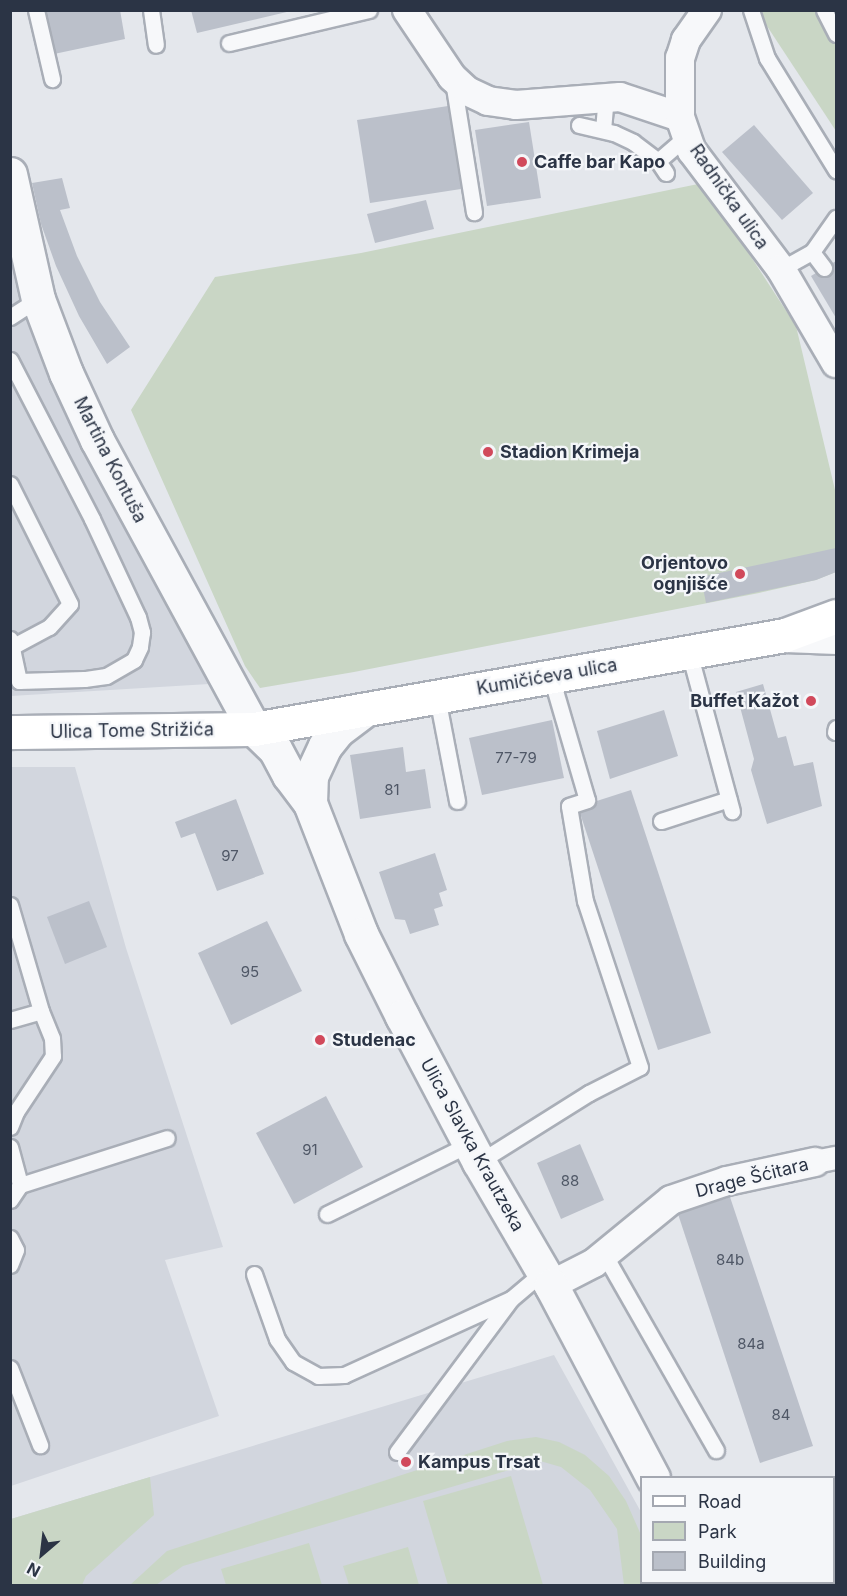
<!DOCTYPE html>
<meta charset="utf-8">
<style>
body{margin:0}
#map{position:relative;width:847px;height:1596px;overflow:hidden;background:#e4e7ec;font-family:Inter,sans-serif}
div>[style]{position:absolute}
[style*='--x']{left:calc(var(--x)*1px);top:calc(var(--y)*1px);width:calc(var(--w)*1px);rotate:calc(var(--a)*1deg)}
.built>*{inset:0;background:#d2d6de}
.green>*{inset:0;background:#c9d6c5}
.building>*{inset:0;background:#bbc0ca}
.roads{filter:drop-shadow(2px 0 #a9aeb7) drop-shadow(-2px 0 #a9aeb7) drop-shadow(0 2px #a9aeb7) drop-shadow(0 -2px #a9aeb7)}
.service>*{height:15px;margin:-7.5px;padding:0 7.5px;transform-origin:7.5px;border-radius:7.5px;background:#f7f8fa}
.pedestrian>*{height:22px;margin:-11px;padding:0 11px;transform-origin:11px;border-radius:11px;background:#f7f8fa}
.minor>*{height:28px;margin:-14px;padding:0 14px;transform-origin:14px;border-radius:14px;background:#f7f8fa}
.tertiary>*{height:33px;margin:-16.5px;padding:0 16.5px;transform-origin:16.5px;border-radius:16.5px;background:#f7f8fa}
.secondary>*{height:33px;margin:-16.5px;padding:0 16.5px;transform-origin:16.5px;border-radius:16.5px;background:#fff}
.dots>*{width:16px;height:16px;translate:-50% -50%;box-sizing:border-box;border:3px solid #f4f6f9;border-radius:50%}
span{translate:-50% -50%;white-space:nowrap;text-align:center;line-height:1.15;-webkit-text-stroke:4.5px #f4f6f9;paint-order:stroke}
.number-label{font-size:15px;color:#4f5766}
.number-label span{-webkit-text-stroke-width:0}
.poi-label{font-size:18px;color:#2b3445;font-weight:700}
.left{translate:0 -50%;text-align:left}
.right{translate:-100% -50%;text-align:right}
.street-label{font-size:18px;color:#2b3445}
.frame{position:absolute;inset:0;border:12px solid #2b3445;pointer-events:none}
.legend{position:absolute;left:640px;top:1476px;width:195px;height:108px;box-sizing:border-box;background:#f4f6f9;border:2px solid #a4a8b1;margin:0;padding:8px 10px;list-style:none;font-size:18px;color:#2b3445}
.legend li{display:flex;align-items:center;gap:12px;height:30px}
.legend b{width:30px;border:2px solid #a4a8b1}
.north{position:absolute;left:12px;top:1524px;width:60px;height:60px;-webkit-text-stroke:4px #f4f6f9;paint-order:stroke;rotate:208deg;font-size:16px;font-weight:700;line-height:24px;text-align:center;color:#2b3445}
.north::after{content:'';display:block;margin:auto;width:21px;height:27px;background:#2b3445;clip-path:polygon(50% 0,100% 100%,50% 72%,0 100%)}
</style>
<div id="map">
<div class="built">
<i style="clip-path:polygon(10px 224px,77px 413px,209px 684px,11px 696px)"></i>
<i style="clip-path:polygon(10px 767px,75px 767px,126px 948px,223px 1247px,165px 1260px,219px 1416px,11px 1486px)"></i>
<i style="clip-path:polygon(554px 1355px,641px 1512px,642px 1582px,671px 1583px,672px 1585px,11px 1586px,11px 1519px)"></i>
</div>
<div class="green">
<i style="clip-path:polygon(757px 11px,822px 11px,836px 34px,836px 131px)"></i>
<i style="clip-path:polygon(703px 183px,796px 326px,836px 494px,836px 572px,816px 580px,759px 593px,354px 672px,260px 688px,245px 666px,131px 410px,215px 277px,361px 253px)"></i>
<i style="clip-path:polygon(536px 1437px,559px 1442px,585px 1455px,609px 1476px,626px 1501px,641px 1535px,642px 1582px,654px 1583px,654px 1585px,624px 1585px,617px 1529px,590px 1490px,561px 1467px,540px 1461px,183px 1566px,156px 1585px,130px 1585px,167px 1551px,507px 1441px)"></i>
<i style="clip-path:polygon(511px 1476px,543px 1585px,448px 1585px,423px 1501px)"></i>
<i style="clip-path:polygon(150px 1477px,154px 1515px,86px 1576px,82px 1585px,11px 1585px,11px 1519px)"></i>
<i style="clip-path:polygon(309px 1543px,322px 1585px,226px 1585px,221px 1569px)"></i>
<i style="clip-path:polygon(408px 1547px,419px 1585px,349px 1585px,343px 1566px)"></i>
</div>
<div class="building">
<i style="clip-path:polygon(43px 10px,120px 10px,125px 39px,54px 54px)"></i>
<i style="clip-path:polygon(191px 10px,291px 10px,291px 11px,197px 33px)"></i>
<i style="clip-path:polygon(448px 106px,461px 189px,370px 203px,357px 120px)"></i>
<i style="clip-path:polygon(529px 122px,541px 198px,487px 206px,475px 130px)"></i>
<i style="clip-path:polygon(754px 125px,813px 193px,782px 220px,722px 152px)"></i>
<i style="clip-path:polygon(62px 178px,70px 208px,60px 210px,77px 256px,100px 302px,130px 347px,107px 364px,79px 316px,56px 266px,41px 224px,32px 183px)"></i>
<i style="clip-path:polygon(426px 200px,434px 229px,375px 243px,367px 214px)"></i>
<i style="clip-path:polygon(836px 261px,836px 318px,811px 276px)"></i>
<i style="clip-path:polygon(836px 548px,836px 572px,816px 580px,706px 603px,701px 577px)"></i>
<i style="clip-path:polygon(763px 684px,778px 738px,786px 736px,794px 766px,813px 762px,822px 806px,767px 824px,751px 770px,754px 759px,736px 692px)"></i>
<i style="clip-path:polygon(664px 710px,678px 756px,610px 779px,597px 731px)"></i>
<i style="clip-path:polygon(552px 720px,564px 778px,482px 795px,469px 738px)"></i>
<i style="clip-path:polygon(403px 747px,406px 772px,425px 769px,431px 808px,360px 819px,350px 755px)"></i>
<i style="clip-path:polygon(631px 790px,711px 1033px,658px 1050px,578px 807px)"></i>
<i style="clip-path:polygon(236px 799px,264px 874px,217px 891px,195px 833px,181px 838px,175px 822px)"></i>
<i style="clip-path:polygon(435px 853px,447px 890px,439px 893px,443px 906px,434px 909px,439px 925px,410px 934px,405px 920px,395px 919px,379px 872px)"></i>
<i style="clip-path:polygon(89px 901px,107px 947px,65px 964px,47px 917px)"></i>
<i style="clip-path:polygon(267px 921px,302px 991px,231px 1025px,198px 953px)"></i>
<i style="clip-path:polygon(326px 1096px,363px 1167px,294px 1204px,256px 1133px)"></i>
<i style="clip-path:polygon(580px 1144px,604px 1200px,561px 1219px,537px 1163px)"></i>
<i style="clip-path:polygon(730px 1197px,813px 1446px,760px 1463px,678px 1214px)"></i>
</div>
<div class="roads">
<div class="service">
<i style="--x:36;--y:10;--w:71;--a:76.9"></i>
<i style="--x:151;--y:10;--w:35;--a:82"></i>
<i style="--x:751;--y:10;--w:51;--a:71.6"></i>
<i style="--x:767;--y:58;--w:132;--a:58.4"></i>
<i style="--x:824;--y:10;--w:27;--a:63"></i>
<i style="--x:229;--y:43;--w:144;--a:-13.3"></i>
<i style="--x:453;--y:81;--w:133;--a:80.9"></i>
<i style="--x:579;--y:125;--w:36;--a:13"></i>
<i style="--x:614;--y:133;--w:21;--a:25"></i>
<i style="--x:633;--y:142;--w:31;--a:37"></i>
<i style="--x:603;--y:130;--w:32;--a:-85"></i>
<i style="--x:666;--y:173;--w:14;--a:-124"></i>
<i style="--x:658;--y:161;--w:38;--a:-41"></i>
<i style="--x:812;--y:252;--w:42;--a:-54.8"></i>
<i style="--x:781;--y:269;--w:35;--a:-29"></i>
<i style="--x:812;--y:252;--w:20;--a:53"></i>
<i style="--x:10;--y:317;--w:33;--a:-33"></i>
<i style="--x:10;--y:360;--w:179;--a:62.7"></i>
<i style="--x:92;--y:519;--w:108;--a:64.9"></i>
<i style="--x:138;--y:617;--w:16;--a:75"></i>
<i style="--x:142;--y:632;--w:15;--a:98"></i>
<i style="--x:140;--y:647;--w:14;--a:115"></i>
<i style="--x:134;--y:660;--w:32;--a:150"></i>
<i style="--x:106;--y:676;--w:22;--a:172"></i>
<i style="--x:84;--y:679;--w:65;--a:178.2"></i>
<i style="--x:19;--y:681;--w:43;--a:-102.1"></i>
<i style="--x:10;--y:484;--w:134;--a:63.4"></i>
<i style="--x:70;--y:604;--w:31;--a:132"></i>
<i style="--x:49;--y:627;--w:40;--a:152"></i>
<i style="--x:14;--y:646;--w:4;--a:-166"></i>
<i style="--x:689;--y:652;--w:165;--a:74.9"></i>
<i style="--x:437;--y:697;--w:106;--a:79.1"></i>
<i style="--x:835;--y:732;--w:4;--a:-76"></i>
<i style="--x:661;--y:821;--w:71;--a:-17.9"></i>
<i style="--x:10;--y:905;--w:110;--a:73.7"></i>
<i style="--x:41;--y:1011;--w:29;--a:68"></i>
<i style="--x:52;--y:1038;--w:18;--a:87"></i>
<i style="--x:53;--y:1056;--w:67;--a:123.5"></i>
<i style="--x:16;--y:1112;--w:16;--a:112"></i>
<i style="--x:10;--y:1020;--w:32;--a:-16"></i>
<i style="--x:10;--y:1147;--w:39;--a:75"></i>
<i style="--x:479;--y:1162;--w:130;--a:-32.1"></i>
<i style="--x:589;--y:1093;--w:57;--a:-27"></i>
<i style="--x:640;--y:1067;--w:175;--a:-108.3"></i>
<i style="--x:585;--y:901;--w:96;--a:-99.6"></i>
<i style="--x:569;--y:806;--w:19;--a:-18"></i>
<i style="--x:587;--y:800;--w:128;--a:-106.3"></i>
<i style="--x:10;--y:1200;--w:18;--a:-56"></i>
<i style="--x:20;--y:1185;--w:154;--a:-17.7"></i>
<i style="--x:327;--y:1214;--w:158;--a:-26.2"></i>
<i style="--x:10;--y:1238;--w:13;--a:63"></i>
<i style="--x:16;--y:1250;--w:16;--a:112"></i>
<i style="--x:604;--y:1254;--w:226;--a:60.3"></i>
<i style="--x:254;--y:1274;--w:69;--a:70.5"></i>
<i style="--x:277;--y:1339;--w:28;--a:55"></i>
<i style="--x:293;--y:1362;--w:29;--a:29"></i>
<i style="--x:318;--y:1376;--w:26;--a:-2"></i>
<i style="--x:344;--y:1375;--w:183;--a:-24.5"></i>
<i style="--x:10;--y:1368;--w:83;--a:68.7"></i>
<i style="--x:397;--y:1452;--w:191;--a:-53.3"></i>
<i style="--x:511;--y:1299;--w:42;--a:-40.2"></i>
</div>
<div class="pedestrian">
<i style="--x:815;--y:1162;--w:21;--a:-11"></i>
</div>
<div class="minor">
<i style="--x:407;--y:10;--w:81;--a:56.1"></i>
<i style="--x:452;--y:77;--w:21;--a:43"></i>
<i style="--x:467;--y:91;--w:23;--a:25"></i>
<i style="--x:488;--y:101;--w:28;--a:8"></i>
<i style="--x:516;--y:105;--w:104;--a:-4.4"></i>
<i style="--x:620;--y:97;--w:63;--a:18.4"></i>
<i style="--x:707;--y:10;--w:37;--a:125"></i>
<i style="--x:686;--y:40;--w:19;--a:108"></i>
<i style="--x:680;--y:58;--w:59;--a:90"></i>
<i style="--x:680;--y:117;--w:36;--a:71"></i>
<i style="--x:692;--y:151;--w:148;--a:53"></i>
<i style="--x:781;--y:269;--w:109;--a:59.7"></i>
<i style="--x:551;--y:1285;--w:48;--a:-27.1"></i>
<i style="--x:594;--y:1263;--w:99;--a:-39.3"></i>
<i style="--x:671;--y:1200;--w:59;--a:-18.7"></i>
<i style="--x:727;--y:1181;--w:90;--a:-12.2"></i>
</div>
<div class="tertiary">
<i style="--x:10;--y:174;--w:128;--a:77.4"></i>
<i style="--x:38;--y:299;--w:79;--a:69.3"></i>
<i style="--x:66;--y:373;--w:74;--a:65.2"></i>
<i style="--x:97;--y:440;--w:329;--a:61.5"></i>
<i style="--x:254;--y:729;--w:29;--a:44"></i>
<i style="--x:275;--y:749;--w:30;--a:62"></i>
<i style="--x:289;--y:775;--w:35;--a:53"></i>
<i style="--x:310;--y:803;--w:141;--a:68.7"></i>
<i style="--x:361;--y:934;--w:92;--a:63.4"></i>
<i style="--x:402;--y:1016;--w:165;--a:62.2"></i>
<i style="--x:479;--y:1162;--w:143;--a:59.7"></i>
<i style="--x:551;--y:1285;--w:218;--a:62.1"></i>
<i style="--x:785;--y:635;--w:51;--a:2.2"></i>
<i style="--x:310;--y:803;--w:27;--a:-88"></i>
<i style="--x:311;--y:776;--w:33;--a:-65"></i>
<i style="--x:325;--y:746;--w:21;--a:-51"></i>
<i style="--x:338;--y:730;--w:34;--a:-37"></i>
<i style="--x:698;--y:1582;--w:4;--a:63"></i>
</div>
<div class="secondary">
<i style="--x:10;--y:732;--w:244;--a:-0.7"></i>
<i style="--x:254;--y:729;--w:539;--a:-10.04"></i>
<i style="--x:785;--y:635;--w:54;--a:-20.4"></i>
</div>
</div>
<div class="dots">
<i style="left:522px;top:162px;background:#d1495b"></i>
<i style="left:488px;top:452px;background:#d1495b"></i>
<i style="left:740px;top:574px;background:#d1495b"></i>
<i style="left:811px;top:701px;background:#d1495b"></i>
<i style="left:320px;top:1040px;background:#d1495b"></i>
<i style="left:406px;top:1462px;background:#d1495b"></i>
</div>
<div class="number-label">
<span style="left:516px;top:758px">77-79</span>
<span style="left:392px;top:790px">81</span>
<span style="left:230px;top:856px">97</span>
<span style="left:250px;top:972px">95</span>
<span style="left:310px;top:1150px">91</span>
<span style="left:570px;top:1181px">88</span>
<span style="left:730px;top:1260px">84b</span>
<span style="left:751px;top:1344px">84a</span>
<span style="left:781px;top:1415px">84</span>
</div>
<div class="poi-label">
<span class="left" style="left:534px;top:162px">Caffe bar Kapo</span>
<span class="left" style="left:500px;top:452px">Stadion Krimeja</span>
<span class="right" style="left:728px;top:574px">Orjentovo<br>ognjišće</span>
<span class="right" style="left:799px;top:701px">Buffet Kažot</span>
<span class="left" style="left:332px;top:1040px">Studenac</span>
<span class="left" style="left:418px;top:1462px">Kampus Trsat</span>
</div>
<div class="street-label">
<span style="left:729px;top:197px;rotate:55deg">Radnička ulica</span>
<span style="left:110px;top:460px;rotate:63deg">Martina Kontuša</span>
<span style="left:547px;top:677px;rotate:-10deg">Kumičićeva ulica</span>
<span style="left:132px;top:731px;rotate:-1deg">Ulica Tome Strižića</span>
<span style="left:472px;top:1145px;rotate:61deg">Ulica Slavka Krautzeka</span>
<span style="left:752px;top:1178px;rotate:-14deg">Drage Šćitara</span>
</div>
<div class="frame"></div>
<ul class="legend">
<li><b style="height:8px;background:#fff"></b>Road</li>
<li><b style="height:16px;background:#c9d6c5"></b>Park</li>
<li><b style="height:16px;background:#bbc0ca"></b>Building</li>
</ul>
<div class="north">N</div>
</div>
